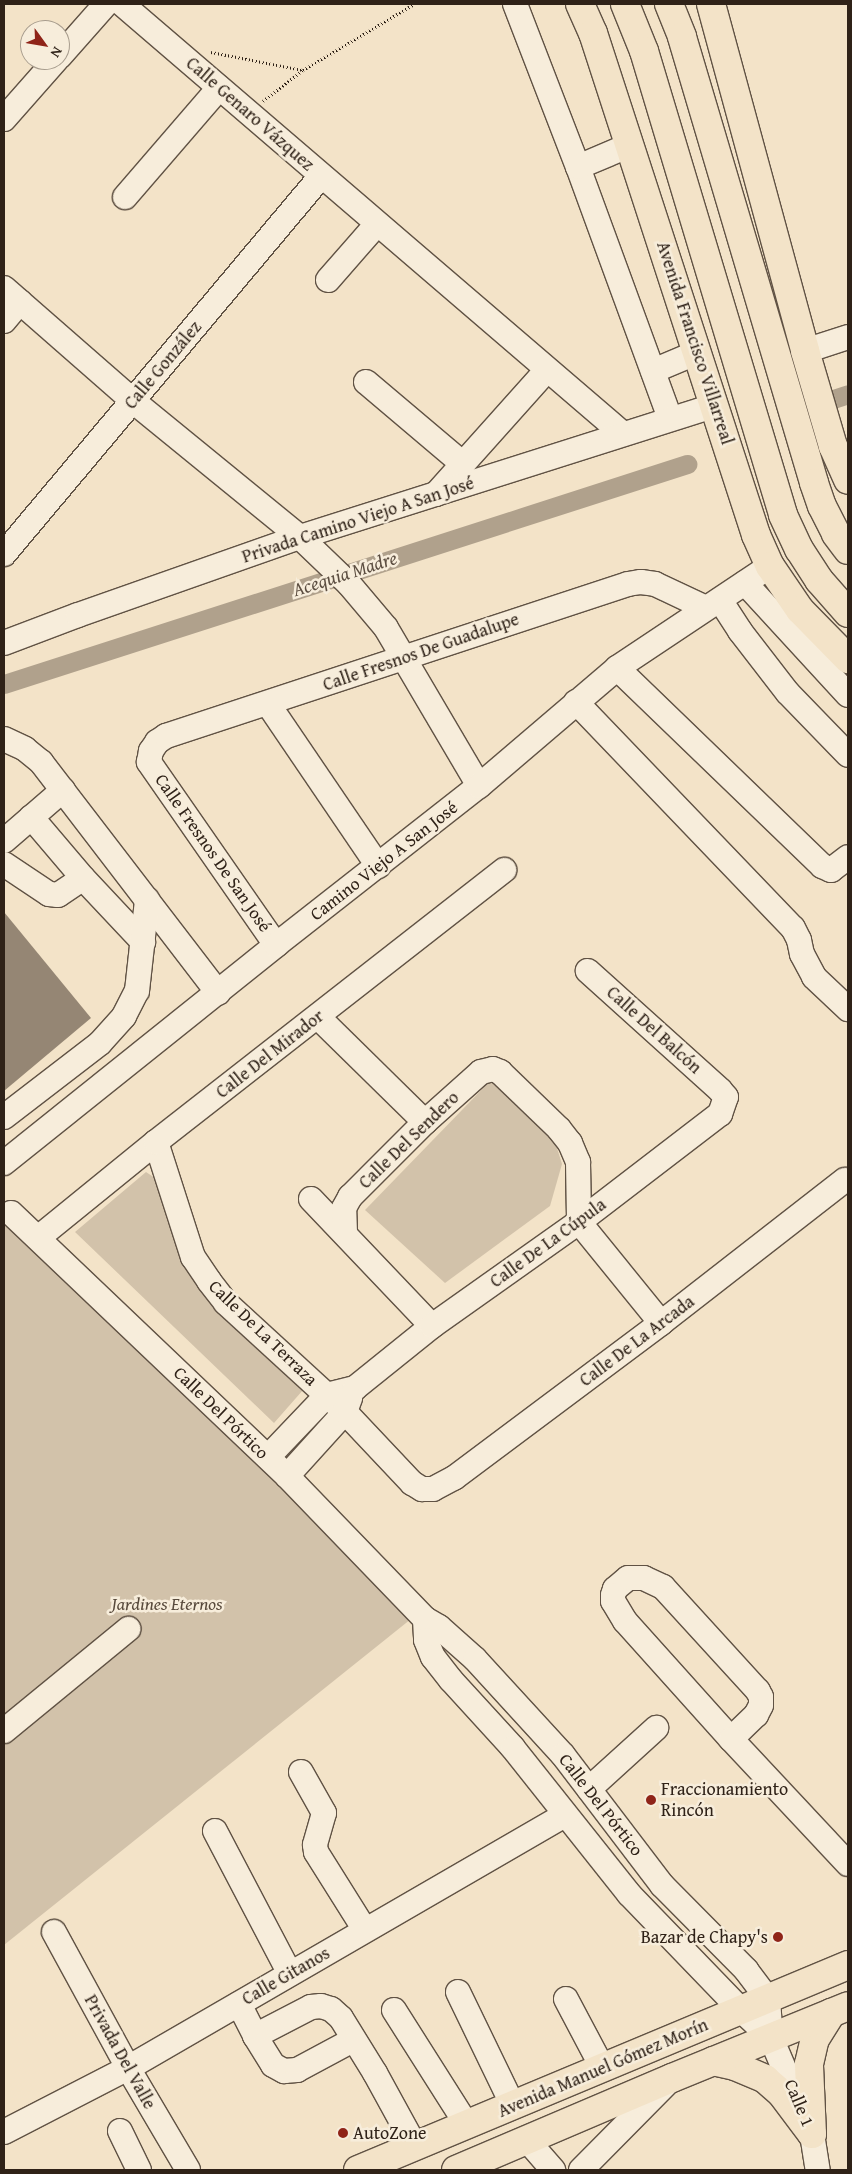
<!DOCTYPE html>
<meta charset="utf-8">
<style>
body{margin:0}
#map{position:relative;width:852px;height:2174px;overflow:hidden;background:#f3e3c8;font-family:"Gentium Book Plus",serif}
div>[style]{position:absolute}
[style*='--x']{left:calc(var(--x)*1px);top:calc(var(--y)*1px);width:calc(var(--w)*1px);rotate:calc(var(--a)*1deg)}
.green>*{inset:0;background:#d2c2aa}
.canal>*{height:19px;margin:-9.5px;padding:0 9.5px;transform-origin:9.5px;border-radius:9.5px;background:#b0a18c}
.building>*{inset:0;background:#958674}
.path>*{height:3px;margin-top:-1.5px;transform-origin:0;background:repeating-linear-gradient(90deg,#2f2218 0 1px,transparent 0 3.5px)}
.roads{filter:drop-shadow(1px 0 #605244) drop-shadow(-1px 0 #605244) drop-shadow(0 1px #605244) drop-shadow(0 -1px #605244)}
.minor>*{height:24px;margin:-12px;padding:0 12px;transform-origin:12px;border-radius:12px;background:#f7eddb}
.major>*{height:28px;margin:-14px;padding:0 14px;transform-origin:14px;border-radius:14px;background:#f3e3c8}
.highway>*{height:28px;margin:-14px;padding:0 14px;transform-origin:14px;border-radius:14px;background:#f3e3c8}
.dots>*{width:14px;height:14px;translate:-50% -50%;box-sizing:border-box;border:2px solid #f7eddb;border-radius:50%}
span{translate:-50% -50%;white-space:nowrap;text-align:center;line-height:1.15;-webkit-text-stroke:5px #f7eddb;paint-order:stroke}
.street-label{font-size:18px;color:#2f2218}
.park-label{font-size:18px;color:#584a3c;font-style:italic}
.poi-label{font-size:18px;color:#2f2218}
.left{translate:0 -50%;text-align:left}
.right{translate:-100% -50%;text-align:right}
.water-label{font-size:19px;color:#5c4e41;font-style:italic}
.frame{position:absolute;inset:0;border:5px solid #2f2218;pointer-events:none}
.north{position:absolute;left:20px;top:20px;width:50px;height:50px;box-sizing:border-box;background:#f7eddb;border:1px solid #a79c8d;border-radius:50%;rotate:122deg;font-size:14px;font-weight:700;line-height:20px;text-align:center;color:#2f2218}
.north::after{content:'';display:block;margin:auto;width:18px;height:22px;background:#8f2418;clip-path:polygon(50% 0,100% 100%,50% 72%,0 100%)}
</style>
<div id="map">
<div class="green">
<i style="clip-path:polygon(494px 1077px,551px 1129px,562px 1164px,550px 1206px,445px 1283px,365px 1210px)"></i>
<i style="clip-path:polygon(146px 1172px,158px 1180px,167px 1220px,186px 1266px,303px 1390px,274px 1423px,75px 1232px)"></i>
<i style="clip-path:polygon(4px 1224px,416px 1615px,4px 1945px)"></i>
</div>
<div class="canal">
<i style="--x:824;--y:402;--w:25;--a:-18"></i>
<i style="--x:4;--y:684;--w:718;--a:-17.85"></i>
</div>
<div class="building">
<i style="clip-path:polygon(4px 912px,91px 1018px,4px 1091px)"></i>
</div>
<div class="path">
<i style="--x:211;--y:52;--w:94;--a:11.1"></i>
<i style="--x:263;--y:101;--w:51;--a:-37.8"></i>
<i style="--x:303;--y:70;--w:129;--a:-30.7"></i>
</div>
<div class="roads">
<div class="minor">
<i style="--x:122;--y:4;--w:660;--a:40.64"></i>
<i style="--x:515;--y:4;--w:175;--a:68.9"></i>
<i style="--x:578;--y:167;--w:268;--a:69.9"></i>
<i style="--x:60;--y:56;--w:69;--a:-48.5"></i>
<i style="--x:4;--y:119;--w:79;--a:-48.6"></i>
<i style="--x:578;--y:167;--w:56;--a:-22.9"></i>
<i style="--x:125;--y:197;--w:144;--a:-49.2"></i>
<i style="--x:328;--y:280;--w:74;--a:-48.8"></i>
<i style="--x:4;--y:288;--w:171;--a:41.2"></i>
<i style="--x:133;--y:401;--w:215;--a:39.2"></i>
<i style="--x:300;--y:537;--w:68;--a:43.8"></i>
<i style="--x:349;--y:584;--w:57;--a:49.9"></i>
<i style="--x:386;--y:628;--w:183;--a:59.5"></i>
<i style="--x:4;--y:321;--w:25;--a:-50"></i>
<i style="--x:805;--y:351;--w:45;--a:-18"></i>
<i style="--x:653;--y:371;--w:49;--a:-22.9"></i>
<i style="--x:366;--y:382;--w:127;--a:40.2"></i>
<i style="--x:436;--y:494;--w:166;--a:-48.2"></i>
<i style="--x:4;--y:554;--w:493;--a:-50"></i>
<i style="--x:745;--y:583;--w:152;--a:47.4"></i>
<i style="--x:720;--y:600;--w:37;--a:57"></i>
<i style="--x:740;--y:631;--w:78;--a:52.3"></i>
<i style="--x:788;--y:693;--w:86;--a:45.9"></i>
<i style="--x:4;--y:643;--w:79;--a:-20.7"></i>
<i style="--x:78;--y:615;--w:235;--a:-19.4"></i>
<i style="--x:300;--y:537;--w:435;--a:-17.6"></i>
<i style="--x:617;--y:668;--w:285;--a:44"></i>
<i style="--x:822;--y:866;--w:10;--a:24"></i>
<i style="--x:831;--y:870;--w:21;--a:-37"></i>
<i style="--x:576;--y:702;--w:313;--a:46.2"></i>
<i style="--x:793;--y:928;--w:13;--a:63"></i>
<i style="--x:799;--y:940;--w:14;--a:78"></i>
<i style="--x:802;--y:954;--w:26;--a:62"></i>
<i style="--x:814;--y:977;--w:47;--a:43.3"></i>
<i style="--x:268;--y:704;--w:196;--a:55.8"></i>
<i style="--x:4;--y:739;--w:23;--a:25"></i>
<i style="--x:25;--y:749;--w:21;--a:39"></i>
<i style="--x:41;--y:762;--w:291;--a:52.5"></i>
<i style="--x:4;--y:841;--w:78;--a:-40.8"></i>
<i style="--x:4;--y:864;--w:54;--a:33.7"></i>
<i style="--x:49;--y:894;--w:9;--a:6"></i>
<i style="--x:58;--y:895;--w:30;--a:-34"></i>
<i style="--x:83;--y:878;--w:80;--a:-130.4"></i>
<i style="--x:83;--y:878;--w:88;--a:46.8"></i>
<i style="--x:276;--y:945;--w:223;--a:-124.8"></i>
<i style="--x:149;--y:762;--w:11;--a:-80"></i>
<i style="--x:151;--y:751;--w:11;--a:-56"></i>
<i style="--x:157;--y:742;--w:11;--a:-34"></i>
<i style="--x:166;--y:736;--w:486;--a:-18.2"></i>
<i style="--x:628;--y:584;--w:13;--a:-9"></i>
<i style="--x:641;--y:582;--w:14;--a:8"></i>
<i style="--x:655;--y:584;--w:56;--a:25.2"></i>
<i style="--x:318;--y:1017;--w:150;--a:44.5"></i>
<i style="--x:4;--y:1117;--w:121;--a:-37.6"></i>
<i style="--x:100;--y:1043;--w:36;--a:-48"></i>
<i style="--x:124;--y:1016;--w:28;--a:-63"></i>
<i style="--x:137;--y:991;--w:92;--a:-83.7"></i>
<i style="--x:156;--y:1142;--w:121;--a:72.2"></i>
<i style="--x:193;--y:1257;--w:29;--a:56"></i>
<i style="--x:209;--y:1281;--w:28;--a:52"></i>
<i style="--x:226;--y:1303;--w:161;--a:42.5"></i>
<i style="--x:345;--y:1412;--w:98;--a:46.7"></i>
<i style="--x:412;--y:1483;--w:12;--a:31"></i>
<i style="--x:422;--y:1489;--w:11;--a:0"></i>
<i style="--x:433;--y:1489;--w:24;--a:-28"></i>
<i style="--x:454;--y:1478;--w:259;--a:-36.8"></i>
<i style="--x:661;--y:1323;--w:233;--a:-37.9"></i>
<i style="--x:4;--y:1163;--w:349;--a:-38.7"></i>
<i style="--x:276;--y:945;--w:258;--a:-38.1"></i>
<i style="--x:479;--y:786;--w:182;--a:-40.5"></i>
<i style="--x:617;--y:668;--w:184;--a:-33.7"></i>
<i style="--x:311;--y:1199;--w:175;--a:46.4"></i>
<i style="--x:11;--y:1213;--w:381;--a:43.6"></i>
<i style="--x:287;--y:1476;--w:199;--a:46"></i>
<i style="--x:425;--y:1619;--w:16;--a:30"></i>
<i style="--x:439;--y:1627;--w:48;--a:41.6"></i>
<i style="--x:475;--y:1659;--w:130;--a:47.5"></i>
<i style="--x:563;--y:1755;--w:163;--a:52.7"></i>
<i style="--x:662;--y:1885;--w:120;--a:45.3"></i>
<i style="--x:746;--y:1970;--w:36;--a:53"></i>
<i style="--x:768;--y:1999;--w:39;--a:86"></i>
<i style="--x:771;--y:2038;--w:104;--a:66.9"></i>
<i style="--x:812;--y:2134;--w:36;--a:81"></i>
<i style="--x:345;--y:1233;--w:25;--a:-92"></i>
<i style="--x:344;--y:1208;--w:13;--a:-61"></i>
<i style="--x:350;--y:1197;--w:106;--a:-45"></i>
<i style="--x:425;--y:1122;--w:75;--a:-41.8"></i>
<i style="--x:481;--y:1072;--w:12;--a:-14"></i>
<i style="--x:493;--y:1069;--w:8;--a:23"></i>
<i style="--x:500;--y:1072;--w:82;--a:44"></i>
<i style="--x:559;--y:1129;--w:18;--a:52"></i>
<i style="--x:570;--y:1143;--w:21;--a:67"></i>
<i style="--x:578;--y:1162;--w:60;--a:89"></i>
<i style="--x:579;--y:1222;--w:130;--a:50.9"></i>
<i style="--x:38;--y:1238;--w:152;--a:-39.1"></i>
<i style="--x:156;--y:1142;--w:442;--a:-38"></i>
<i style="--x:268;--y:1457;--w:86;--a:-46.4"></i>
<i style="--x:327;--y:1395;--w:29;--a:-14"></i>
<i style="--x:355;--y:1388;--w:99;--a:-38.8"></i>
<i style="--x:432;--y:1326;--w:180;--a:-35.3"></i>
<i style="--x:579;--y:1222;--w:178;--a:-37.5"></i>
<i style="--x:720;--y:1114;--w:18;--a:-71"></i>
<i style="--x:726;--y:1097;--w:9;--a:-131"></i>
<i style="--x:720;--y:1090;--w:178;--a:-138"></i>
<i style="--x:287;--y:1476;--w:86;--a:-47.8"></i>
<i style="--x:345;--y:1412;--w:15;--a:-70"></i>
<i style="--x:425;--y:1619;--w:21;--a:87"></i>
<i style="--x:426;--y:1640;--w:18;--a:68"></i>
<i style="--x:433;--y:1657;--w:29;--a:52"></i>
<i style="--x:451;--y:1680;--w:92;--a:47.6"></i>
<i style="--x:513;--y:1748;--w:186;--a:51.5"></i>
<i style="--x:629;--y:1894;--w:161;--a:46"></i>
<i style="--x:741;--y:2010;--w:41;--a:43"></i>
<i style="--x:4;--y:1731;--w:161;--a:-39.4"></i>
<i style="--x:731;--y:1739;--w:35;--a:-44"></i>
<i style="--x:756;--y:1715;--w:11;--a:-63"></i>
<i style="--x:761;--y:1705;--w:8;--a:-90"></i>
<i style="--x:761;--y:1697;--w:7;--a:-117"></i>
<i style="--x:758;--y:1691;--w:141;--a:-132.4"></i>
<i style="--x:663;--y:1587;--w:21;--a:-155"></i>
<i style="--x:644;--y:1578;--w:16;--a:180"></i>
<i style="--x:628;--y:1578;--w:17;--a:140"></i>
<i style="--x:615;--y:1589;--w:6;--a:108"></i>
<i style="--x:613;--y:1595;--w:6;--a:90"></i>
<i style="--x:613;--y:1601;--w:23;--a:59"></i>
<i style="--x:625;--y:1621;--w:159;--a:48.1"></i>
<i style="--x:731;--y:1739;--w:171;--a:46.9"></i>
<i style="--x:301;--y:1772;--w:47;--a:60.7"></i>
<i style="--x:324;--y:1813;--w:33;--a:106"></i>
<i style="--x:315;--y:1845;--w:7;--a:82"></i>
<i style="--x:316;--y:1852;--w:92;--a:57.9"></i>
<i style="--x:589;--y:1789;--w:91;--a:-42.3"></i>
<i style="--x:215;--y:1831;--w:161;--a:62.3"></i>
<i style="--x:54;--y:1932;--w:155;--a:61.4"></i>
<i style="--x:128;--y:2068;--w:118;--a:59.5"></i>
<i style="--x:458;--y:1992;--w:127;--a:64.2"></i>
<i style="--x:566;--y:1999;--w:79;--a:62.1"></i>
<i style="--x:239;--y:2004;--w:36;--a:63"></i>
<i style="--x:255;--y:2036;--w:63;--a:-27.4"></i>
<i style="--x:311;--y:2007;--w:10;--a:-6"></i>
<i style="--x:321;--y:2006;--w:10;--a:17"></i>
<i style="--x:331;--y:2009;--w:13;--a:42"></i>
<i style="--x:341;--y:2018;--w:65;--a:58.3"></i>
<i style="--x:375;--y:2073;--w:83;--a:61.3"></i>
<i style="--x:394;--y:2010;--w:136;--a:57.6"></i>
<i style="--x:255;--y:2036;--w:34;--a:58"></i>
<i style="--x:273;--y:2065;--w:13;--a:29"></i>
<i style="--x:284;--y:2071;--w:13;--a:-4"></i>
<i style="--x:297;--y:2070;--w:64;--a:-28.2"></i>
<i style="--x:120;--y:2131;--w:43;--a:64"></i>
<i style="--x:4;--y:2132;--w:140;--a:-27.3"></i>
<i style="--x:128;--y:2068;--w:505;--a:-30.07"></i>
<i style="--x:527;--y:2140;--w:40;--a:49"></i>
<i style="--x:581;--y:2170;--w:125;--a:-45.3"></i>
</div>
<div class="major">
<i style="--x:580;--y:4;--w:32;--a:66"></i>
<i style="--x:593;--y:33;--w:528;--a:72.01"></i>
<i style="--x:756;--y:535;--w:34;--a:66"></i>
<i style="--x:770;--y:566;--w:53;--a:55.7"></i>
<i style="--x:800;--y:610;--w:69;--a:45.6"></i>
<i style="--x:711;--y:4;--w:360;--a:74.8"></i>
<i style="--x:805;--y:351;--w:99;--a:73.6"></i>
<i style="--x:833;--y:446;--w:37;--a:66"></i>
<i style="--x:713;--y:2061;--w:23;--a:13"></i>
<i style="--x:735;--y:2066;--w:33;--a:23"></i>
<i style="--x:765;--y:2079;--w:23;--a:41"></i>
<i style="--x:782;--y:2094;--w:50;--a:53.1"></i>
<i style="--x:812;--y:2134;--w:70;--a:-92.5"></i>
<i style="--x:809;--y:2064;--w:26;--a:-77"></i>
<i style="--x:815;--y:2039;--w:31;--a:-58"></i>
<i style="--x:358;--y:2170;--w:531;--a:-22.7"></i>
<i style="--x:456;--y:2170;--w:235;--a:-23.1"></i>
<i style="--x:672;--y:2078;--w:190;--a:-22.2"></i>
</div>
<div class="highway">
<i style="--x:625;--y:4;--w:51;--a:68"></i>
<i style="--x:644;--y:51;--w:484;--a:73.3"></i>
<i style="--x:783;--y:515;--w:38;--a:65"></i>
<i style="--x:799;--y:549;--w:37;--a:57"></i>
<i style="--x:819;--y:580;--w:44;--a:48.7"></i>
<i style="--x:669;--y:4;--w:35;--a:68"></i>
<i style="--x:682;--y:37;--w:465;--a:73.5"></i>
<i style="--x:814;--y:483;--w:24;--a:71"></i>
<i style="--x:822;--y:506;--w:31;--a:63"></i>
<i style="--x:836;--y:534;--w:20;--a:53"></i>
</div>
</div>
<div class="dots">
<i style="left:651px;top:1800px;background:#8f2418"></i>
<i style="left:778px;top:1937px;background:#8f2418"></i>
<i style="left:343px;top:2133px;background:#8f2418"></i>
</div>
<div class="street-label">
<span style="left:250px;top:114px;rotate:41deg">Calle Genaro Vázquez</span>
<span style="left:695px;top:343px;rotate:72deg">Avenida Francisco Villarreal</span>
<span style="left:163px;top:365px;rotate:-50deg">Calle González</span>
<span style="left:358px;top:520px;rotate:-18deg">Privada Camino Viejo A San José</span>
<span style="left:421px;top:652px;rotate:-19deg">Calle Fresnos De Guadalupe</span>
<span style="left:213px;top:853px;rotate:55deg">Calle Fresnos De San José</span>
<span style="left:384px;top:861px;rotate:-38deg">Camino Viejo A San José</span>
<span style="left:654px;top:1030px;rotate:42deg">Calle Del Balcón</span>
<span style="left:270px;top:1054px;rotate:-38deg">Calle Del Mirador</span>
<span style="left:409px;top:1140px;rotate:-44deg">Calle Del Sendero</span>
<span style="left:548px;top:1243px;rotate:-36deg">Calle De La Cúpula</span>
<span style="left:263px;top:1333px;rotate:44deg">Calle De La Terraza</span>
<span style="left:637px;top:1341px;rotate:-37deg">Calle De La Arcada</span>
<span style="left:221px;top:1413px;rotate:44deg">Calle Del Pórtico</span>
<span style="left:601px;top:1805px;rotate:52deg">Calle Del Pórtico</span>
<span style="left:286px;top:1976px;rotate:-30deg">Calle Gitanos</span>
<span style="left:120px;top:2052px;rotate:61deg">Privada Del Valle</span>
<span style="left:603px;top:2068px;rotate:-23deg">Avenida Manuel Gómez Morín</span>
<span style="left:799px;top:2103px;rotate:67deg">Calle 1</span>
</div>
<div class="park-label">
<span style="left:167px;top:1604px">Jardines Eternos</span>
</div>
<div class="poi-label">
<span class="left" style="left:661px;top:1800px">Fraccionamiento<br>Rincón</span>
<span class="right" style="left:768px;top:1937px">Bazar de Chapy's</span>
<span class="left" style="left:353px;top:2133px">AutoZone</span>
</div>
<div class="water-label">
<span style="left:345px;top:574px;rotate:-18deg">Acequia Madre</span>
</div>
<div class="frame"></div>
<div class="north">N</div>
</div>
